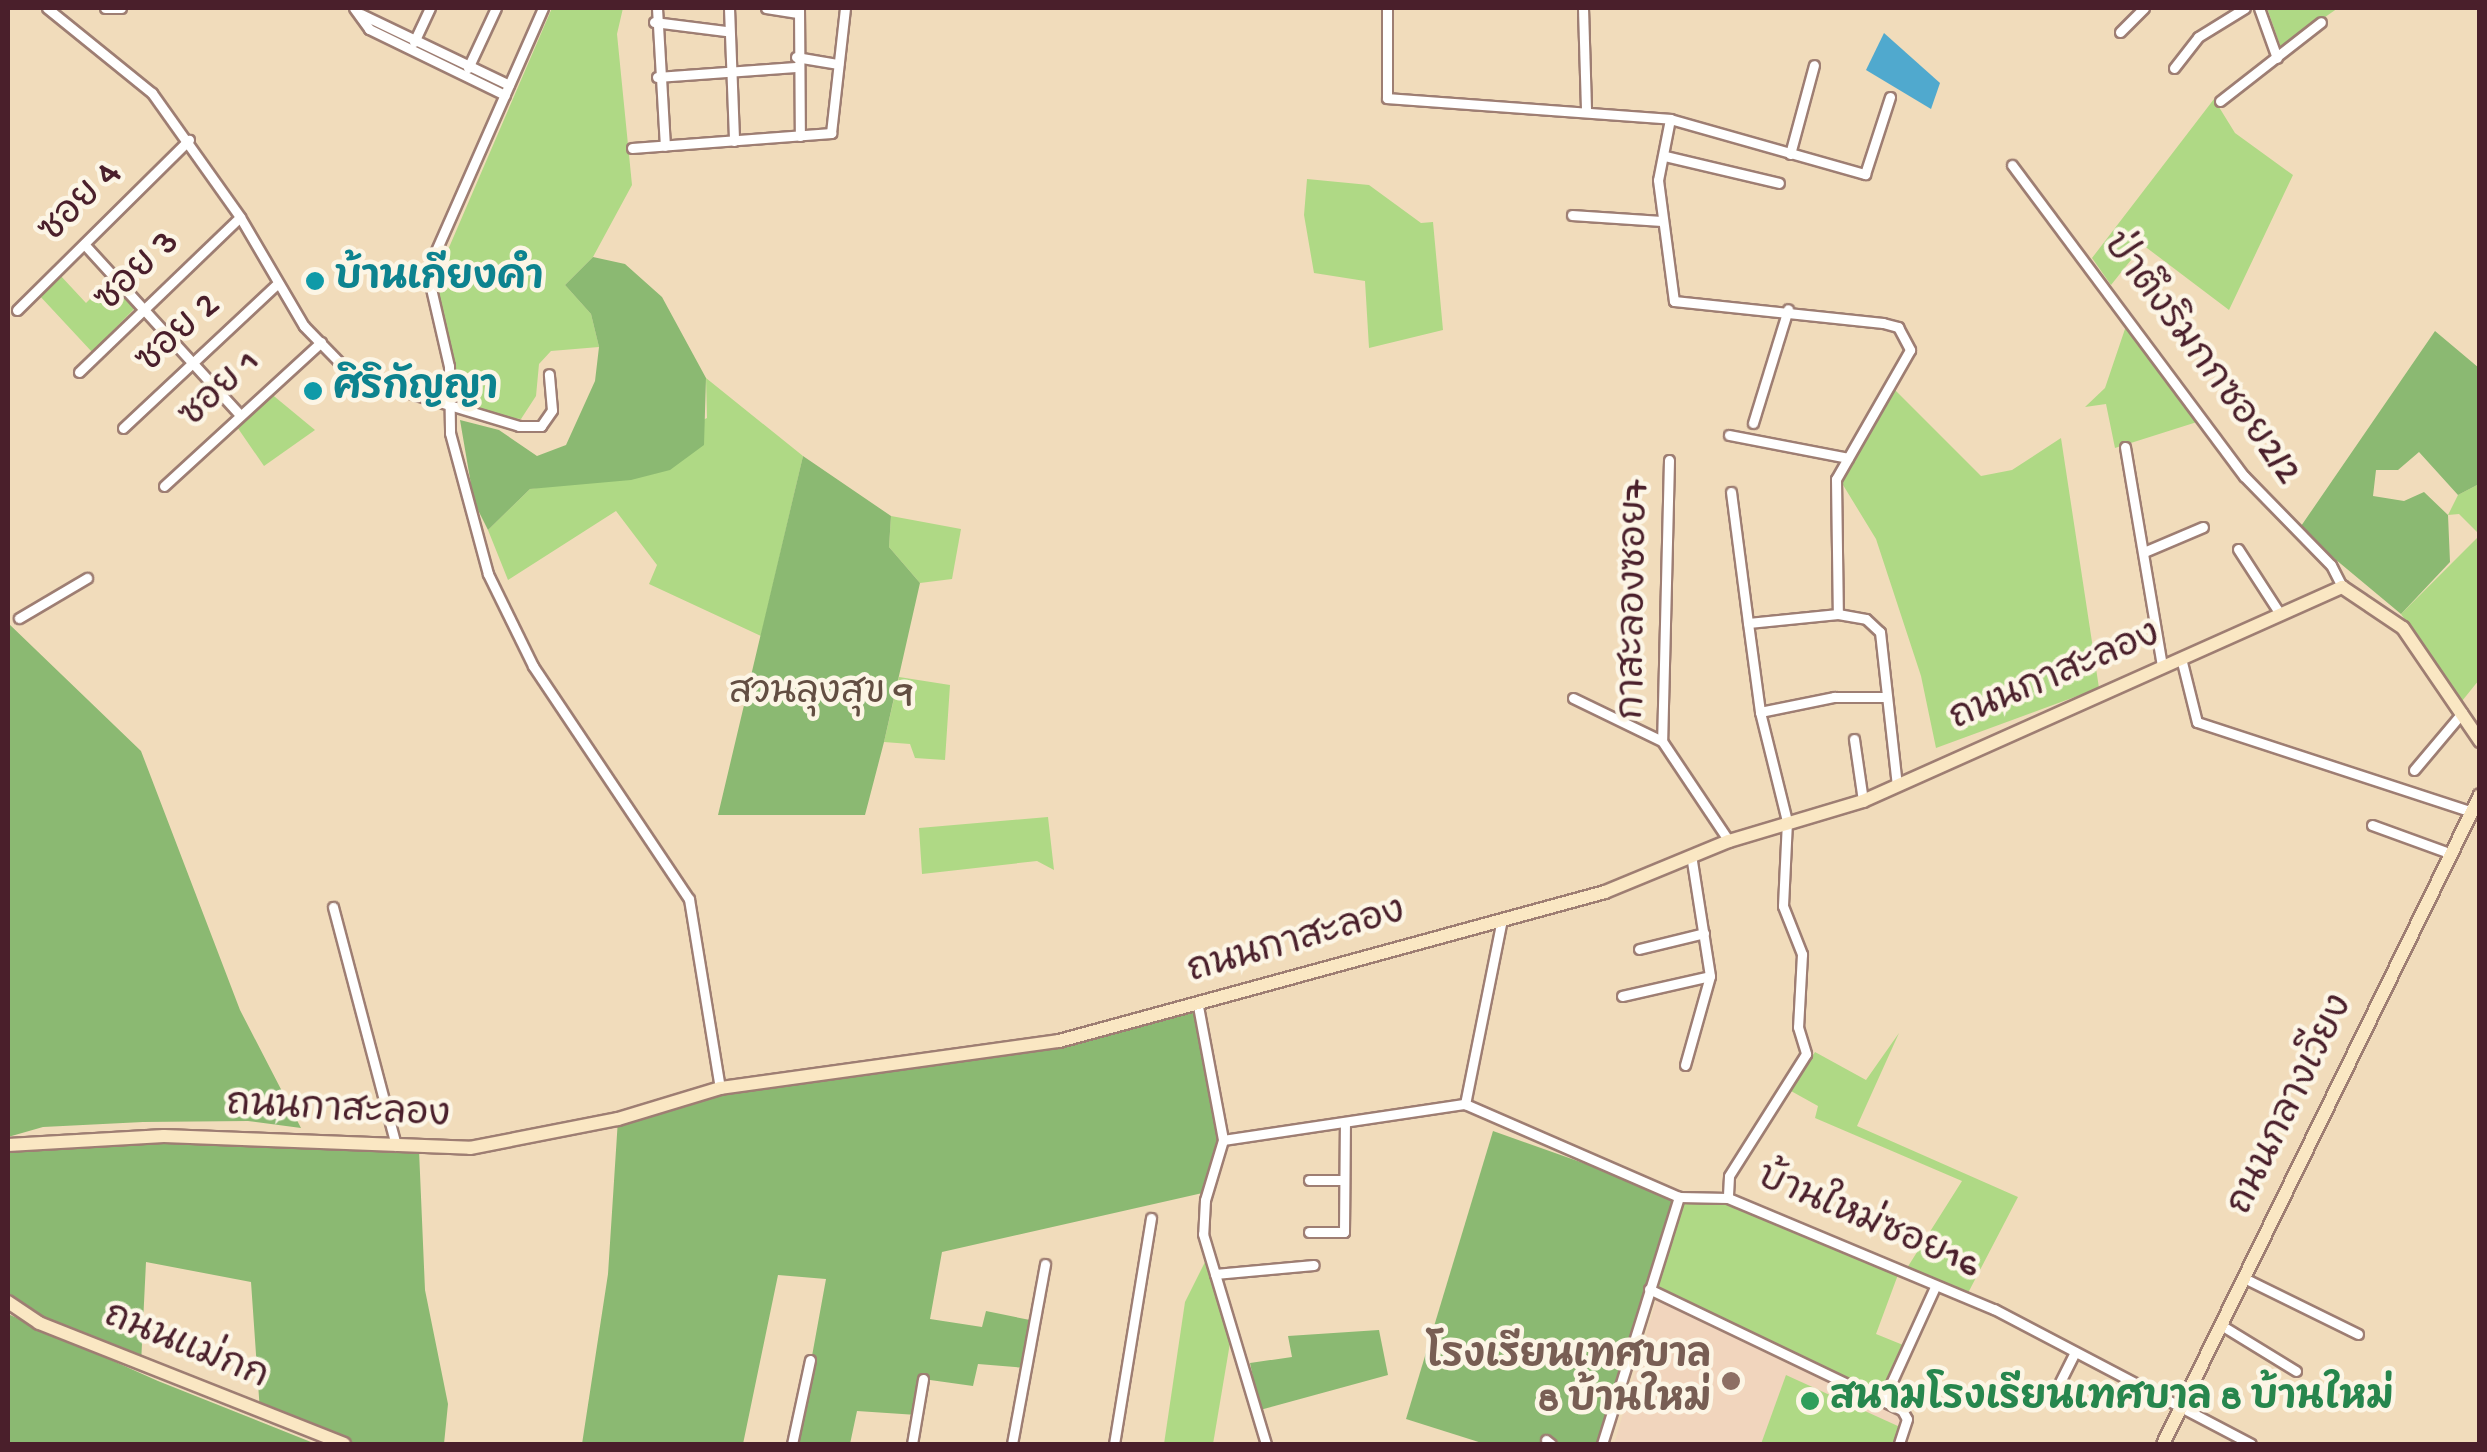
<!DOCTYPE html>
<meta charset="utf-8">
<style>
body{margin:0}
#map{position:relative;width:2487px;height:1452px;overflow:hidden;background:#f1dcbb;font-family:"Gochi Hand","Playpen Sans Thai",sans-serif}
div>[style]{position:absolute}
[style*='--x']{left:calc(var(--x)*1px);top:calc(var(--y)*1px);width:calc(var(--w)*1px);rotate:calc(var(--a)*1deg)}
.built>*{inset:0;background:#f1d5bd}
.green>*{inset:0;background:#afd985}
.forest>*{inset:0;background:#8bb972}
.water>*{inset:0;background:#50a9ce}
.roads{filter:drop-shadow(2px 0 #9e7e73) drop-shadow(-2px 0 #9e7e73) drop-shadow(0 2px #9e7e73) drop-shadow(0 -2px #9e7e73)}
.street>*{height:9px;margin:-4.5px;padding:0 4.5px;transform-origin:4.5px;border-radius:4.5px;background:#fff}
.secondary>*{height:12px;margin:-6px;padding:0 6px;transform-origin:6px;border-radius:6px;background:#fae7c3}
.dots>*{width:28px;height:28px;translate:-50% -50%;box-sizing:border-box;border:5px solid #fcf5e5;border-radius:50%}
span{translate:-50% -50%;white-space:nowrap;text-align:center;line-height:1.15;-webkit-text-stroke:9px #fcf5e5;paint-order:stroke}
.street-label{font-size:38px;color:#4a1f2b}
.culture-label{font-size:38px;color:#0d838f;font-weight:700}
.left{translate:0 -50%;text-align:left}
.park-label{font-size:38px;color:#634e42}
.education-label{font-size:38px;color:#785e54;font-weight:700}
.right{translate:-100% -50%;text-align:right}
.leisure-label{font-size:38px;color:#27864d;font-weight:700}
.frame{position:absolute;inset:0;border:10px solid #4a1f2b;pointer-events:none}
</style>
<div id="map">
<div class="built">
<i style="clip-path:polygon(1657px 1298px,1907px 1419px,1899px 1444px,1614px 1444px)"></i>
</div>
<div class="green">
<i style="clip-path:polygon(552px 8px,623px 8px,617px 34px,632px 185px,593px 257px,565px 285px,591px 314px,599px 347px,551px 351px,539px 364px,536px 396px,521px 419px,494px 416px,456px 401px,456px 370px,435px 280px)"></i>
<i style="clip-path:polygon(2267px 8px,2338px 8px,2281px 48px)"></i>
<i style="clip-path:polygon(2214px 99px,2235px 133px,2293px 175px,2229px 310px,2143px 245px,2111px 285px,2092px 258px)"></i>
<i style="clip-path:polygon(1307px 179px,1369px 185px,1421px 223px,1433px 222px,1443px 330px,1369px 348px,1365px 281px,1314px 273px,1304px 215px)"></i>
<i style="clip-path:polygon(59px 274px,86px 303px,108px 281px,135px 308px,92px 352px,38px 294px)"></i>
<i style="clip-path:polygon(2126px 326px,2197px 422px,2115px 448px,2106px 404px,2085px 407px,2105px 388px)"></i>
<i style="clip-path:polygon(706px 378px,803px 456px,761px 636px,649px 584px,657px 565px,616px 511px,508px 580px,488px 530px,530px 489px,575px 482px,707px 418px)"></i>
<i style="clip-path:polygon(1895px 390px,1981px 476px,2012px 470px,2061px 438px,2099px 688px,1936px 748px,1921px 676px,1876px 539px,1840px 480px)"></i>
<i style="clip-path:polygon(269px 392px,315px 430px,264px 466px,235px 424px)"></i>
<i style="clip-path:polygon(2479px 484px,2480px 535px,2459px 514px,2448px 515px,2458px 495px)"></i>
<i style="clip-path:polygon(891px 516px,961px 529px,952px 579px,920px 583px,889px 547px)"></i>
<i style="clip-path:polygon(2479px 536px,2479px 680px,2462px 701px,2401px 614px)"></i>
<i style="clip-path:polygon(899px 677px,950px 685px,945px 760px,915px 758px,910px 744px,884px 742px)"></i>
<i style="clip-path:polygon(1048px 817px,1054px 870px,1037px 861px,922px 874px,919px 828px)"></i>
<i style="clip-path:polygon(1899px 1033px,1857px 1126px,2018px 1197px,1968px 1293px,1907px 1268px,1962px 1181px,1815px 1118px,1818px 1106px,1791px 1091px,1815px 1052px,1866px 1080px)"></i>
<i style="clip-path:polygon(1679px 1197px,1728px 1198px,1899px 1272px,1876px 1334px,1908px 1347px,1883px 1401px,1649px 1289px)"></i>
<i style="clip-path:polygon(1209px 1254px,1232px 1331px,1213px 1444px,1164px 1444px,1185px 1302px)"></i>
<i style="clip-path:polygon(1786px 1375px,1900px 1427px,1894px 1444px,1761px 1444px)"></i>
</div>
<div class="forest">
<i style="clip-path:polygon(593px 257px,625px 264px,662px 297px,706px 378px,704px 445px,670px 470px,631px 480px,530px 489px,488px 530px,474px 502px,460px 420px,499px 430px,537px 456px,566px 445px,595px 381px,599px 347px,591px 314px,565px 285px)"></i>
<i style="clip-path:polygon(2435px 331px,2479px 368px,2479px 484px,2458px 495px,2419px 452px,2398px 470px,2376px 470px,2373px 496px,2404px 501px,2424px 492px,2448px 515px,2450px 562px,2401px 614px,2299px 529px)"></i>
<i style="clip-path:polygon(803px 456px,891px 516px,889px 547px,920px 583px,884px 742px,865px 815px,718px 815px)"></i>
<i style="clip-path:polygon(8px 623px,141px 751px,240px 1010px,301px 1128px,248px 1121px,143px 1122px,43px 1127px,8px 1137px)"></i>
<i style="clip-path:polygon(1198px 1006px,1223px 1140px,1207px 1192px,942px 1252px,930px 1319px,982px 1327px,986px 1311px,1030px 1320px,1026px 1368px,978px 1364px,973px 1386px,923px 1379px,917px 1415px,857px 1411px,850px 1444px,796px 1444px,826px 1279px,778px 1275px,743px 1444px,582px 1444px,608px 1274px,618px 1119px,720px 1088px,881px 1068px)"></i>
<i style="clip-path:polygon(1493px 1131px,1679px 1197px,1602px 1444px,1485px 1444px,1406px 1419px)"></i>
<i style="clip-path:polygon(164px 1136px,419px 1150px,425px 1290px,448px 1404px,444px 1444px,344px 1444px,260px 1412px,251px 1282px,146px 1262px,141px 1364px,33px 1320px,8px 1295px,8px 1145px)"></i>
<i style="clip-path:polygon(8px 1314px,158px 1381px,316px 1444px,8px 1444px)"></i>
<i style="clip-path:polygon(1379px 1330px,1388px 1375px,1260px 1410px,1250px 1363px,1292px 1357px,1288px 1336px)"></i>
</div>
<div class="water">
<i style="clip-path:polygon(1884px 33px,1940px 83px,1931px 109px,1866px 70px)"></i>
</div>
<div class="roads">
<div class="street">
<i style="--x:47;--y:8;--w:135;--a:39"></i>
<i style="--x:152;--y:93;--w:152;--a:54.6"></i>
<i style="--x:240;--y:217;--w:126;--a:59.6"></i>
<i style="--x:304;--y:326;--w:54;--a:45.7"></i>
<i style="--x:342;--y:365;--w:28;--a:32"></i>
<i style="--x:366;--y:380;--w:160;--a:16.7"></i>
<i style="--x:519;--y:426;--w:22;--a:0"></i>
<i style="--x:541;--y:426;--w:19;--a:-55"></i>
<i style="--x:552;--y:410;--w:36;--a:-95"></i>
<i style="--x:105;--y:8;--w:16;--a:0"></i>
<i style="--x:354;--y:8;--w:26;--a:54"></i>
<i style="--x:369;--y:29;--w:151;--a:25.9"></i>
<i style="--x:543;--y:8;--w:287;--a:113.8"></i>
<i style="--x:427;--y:271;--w:98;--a:77"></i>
<i style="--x:449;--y:366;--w:67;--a:89.1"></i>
<i style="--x:450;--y:433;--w:146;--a:74.9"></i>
<i style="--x:488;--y:574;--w:102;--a:63.9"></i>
<i style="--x:533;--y:666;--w:280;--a:56.2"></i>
<i style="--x:689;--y:899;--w:192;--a:80.7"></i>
<i style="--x:657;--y:8;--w:138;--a:86.7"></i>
<i style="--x:729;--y:8;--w:133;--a:87.8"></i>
<i style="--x:766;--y:8;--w:32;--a:9"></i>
<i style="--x:799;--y:8;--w:128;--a:89.6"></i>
<i style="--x:1387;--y:8;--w:90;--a:90"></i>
<i style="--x:1387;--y:98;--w:284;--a:4.2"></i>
<i style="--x:1670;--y:119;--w:62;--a:101.1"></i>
<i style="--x:1658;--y:180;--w:122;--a:82.5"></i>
<i style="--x:1674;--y:301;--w:210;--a:6"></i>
<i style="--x:1883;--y:323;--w:16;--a:15"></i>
<i style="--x:1898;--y:327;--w:26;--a:62"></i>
<i style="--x:1910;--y:350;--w:149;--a:119.8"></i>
<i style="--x:1836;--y:479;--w:135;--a:89.2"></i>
<i style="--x:1838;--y:614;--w:90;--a:174.3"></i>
<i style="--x:1748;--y:623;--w:90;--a:82.3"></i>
<i style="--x:1760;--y:712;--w:112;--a:76.1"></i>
<i style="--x:1787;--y:821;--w:85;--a:92.7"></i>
<i style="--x:1783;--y:906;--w:52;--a:68.4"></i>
<i style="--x:1802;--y:954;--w:73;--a:93.1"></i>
<i style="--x:1798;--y:1027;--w:28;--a:73"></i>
<i style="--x:1806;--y:1054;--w:144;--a:122.3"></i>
<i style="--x:1729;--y:1176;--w:22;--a:93"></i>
<i style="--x:1728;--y:1198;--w:288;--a:22.7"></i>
<i style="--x:1994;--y:1309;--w:290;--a:27.7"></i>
<i style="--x:1583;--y:8;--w:104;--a:88.3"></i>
<i style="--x:2259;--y:8;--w:53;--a:70.2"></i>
<i style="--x:361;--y:14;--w:164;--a:25.6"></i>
<i style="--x:654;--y:22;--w:72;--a:7.2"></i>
<i style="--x:2120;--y:32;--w:34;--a:-45"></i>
<i style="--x:414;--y:42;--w:38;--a:-65"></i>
<i style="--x:796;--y:57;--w:43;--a:9.5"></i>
<i style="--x:468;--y:68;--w:66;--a:-65"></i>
<i style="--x:2174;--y:68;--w:39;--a:-52"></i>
<i style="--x:2198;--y:37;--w:55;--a:-31.7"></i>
<i style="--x:657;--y:77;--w:139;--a:-4.1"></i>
<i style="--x:2220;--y:101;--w:128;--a:-38"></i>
<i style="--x:1670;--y:119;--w:203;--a:15.8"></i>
<i style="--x:1865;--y:174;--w:81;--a:-72"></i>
<i style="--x:632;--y:148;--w:200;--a:-4.3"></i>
<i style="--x:831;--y:133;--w:126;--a:-83.6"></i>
<i style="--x:1790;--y:154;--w:92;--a:-74.9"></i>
<i style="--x:1665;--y:156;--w:117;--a:13.3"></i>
<i style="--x:2012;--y:165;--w:388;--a:53.3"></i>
<i style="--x:2244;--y:476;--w:124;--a:45.7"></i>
<i style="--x:2331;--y:565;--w:25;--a:63"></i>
<i style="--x:1572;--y:215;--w:89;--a:3.9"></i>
<i style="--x:84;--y:244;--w:230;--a:47.6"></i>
<i style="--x:17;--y:310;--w:242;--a:-44.7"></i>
<i style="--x:79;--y:372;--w:223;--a:-43.9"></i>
<i style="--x:1753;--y:423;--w:119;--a:-72.9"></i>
<i style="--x:123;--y:428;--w:209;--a:-43.1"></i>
<i style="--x:1729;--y:435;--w:121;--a:10.9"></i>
<i style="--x:2125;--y:447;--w:222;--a:80.4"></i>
<i style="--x:1669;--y:460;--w:281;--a:91.4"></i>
<i style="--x:1662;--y:741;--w:120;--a:56.2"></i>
<i style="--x:164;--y:486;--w:213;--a:-42.5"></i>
<i style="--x:1731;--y:492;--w:132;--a:82.6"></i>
<i style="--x:2238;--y:549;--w:77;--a:57.1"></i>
<i style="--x:2144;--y:552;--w:64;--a:-23"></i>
<i style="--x:1838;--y:614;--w:28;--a:10"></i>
<i style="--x:1866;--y:619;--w:19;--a:43"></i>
<i style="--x:1880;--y:632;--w:154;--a:83.7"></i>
<i style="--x:19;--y:618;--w:79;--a:-30.5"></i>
<i style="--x:2181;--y:658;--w:66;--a:76"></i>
<i style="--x:2197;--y:722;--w:286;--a:18.1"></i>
<i style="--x:1573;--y:698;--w:99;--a:25.8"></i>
<i style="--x:1760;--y:712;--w:76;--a:-11.5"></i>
<i style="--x:1834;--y:697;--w:52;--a:0"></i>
<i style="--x:1854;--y:739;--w:63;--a:81.7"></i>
<i style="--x:2414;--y:770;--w:75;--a:-49.9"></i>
<i style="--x:2372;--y:825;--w:82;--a:20"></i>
<i style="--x:333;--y:907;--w:247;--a:75.2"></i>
<i style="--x:1502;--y:919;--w:189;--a:101.3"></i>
<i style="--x:1465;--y:1104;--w:233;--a:23.5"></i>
<i style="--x:1679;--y:1197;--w:49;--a:1.2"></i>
<i style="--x:1639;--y:949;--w:67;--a:-13.8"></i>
<i style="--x:1622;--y:996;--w:90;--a:-12.8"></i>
<i style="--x:1198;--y:1006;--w:136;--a:79.4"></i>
<i style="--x:1223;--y:1140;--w:63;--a:106.7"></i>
<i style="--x:1205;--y:1200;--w:34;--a:93"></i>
<i style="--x:1203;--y:1234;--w:219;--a:73.3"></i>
<i style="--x:1685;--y:1065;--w:92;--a:-74.3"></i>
<i style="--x:1710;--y:976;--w:122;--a:-98.9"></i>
<i style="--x:1223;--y:1140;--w:245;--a:-8.5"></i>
<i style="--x:1309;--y:1180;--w:35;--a:0"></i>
<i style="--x:1309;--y:1232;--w:35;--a:0"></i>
<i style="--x:1344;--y:1232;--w:110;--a:-89.5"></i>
<i style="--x:1215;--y:1274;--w:99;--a:-5.2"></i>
<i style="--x:2244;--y:1278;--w:127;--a:26.2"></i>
<i style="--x:1649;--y:1289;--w:280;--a:25.6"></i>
<i style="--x:1902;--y:1410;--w:10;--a:61"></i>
<i style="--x:1907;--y:1419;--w:26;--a:108"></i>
<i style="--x:2221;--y:1325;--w:88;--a:31.5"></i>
<i style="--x:2054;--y:1394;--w:47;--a:-63.4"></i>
<i style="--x:1883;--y:1401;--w:125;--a:-65.5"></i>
<i style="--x:1546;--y:1440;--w:6;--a:39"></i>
<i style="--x:792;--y:1444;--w:86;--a:-77.9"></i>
<i style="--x:912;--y:1444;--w:66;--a:-80.4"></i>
<i style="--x:1012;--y:1444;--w:183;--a:-79.6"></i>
<i style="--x:1114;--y:1444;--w:229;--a:-80.7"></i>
<i style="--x:1602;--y:1444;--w:259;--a:-72.7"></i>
</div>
<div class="secondary">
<i style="--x:8;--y:1145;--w:156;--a:-3.3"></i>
<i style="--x:164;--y:1136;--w:306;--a:2.2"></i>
<i style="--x:470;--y:1148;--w:151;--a:-11.1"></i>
<i style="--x:618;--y:1119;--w:107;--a:-16.9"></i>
<i style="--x:720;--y:1088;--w:342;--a:-7.9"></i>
<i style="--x:1059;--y:1041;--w:566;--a:-15.26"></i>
<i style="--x:1605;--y:892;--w:134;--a:-22.4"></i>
<i style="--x:1729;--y:841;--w:140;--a:-16.6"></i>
<i style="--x:1863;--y:801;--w:525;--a:-24.07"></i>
<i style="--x:2342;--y:587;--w:73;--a:33.9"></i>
<i style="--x:2403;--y:628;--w:137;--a:55.7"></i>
<i style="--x:8;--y:1302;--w:37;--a:34"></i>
<i style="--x:39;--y:1323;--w:328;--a:21.6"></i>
<i style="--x:2163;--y:1444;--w:722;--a:-63.97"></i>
</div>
</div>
<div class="dots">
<i style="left:315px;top:281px;background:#0f9aa8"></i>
<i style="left:313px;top:391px;background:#0f9aa8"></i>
<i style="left:1731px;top:1381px;background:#8d6e63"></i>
<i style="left:1810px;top:1401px;background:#2e9e5b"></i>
</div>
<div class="street-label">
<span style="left:82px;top:204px;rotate:-45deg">ซอย 4</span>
<span style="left:139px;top:273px;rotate:-44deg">ซอย 3</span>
<span style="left:180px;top:335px;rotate:-43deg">ซอย 2</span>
<span style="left:2199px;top:360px;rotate:53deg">ป่าตึงริมกกซอย2/2</span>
<span style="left:222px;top:391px;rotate:-43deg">ซอย 1</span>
<span style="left:1637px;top:600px;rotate:-89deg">กาสะลองซอย7</span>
<span style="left:2056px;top:679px;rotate:-23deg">ถนนกาสะลอง</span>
<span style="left:1297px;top:944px;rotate:-16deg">ถนนกาสะลอง</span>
<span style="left:2293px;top:1106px;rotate:-64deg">ถนนกลางเวียง</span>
<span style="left:338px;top:1113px;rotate:3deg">ถนนกาสะลอง</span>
<span style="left:1867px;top:1224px;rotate:23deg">บ้านใหม่ซอย16</span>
<span style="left:185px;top:1349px;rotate:22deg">ถนนแม่กก</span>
</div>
<div class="culture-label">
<span class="left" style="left:335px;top:281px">บ้านเกียงคำ</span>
<span class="left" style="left:333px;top:391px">ศิริกัญญา</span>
</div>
<div class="park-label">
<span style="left:821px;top:696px">สวนลุงสุข 9</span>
</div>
<div class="education-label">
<span class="right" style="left:1711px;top:1381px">โรงเรียนเทศบาล<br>8 บ้านใหม่</span>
</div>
<div class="leisure-label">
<span class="left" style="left:1830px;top:1401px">สนามโรงเรียนเทศบาล 8 บ้านใหม่</span>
</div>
<div class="frame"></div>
</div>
